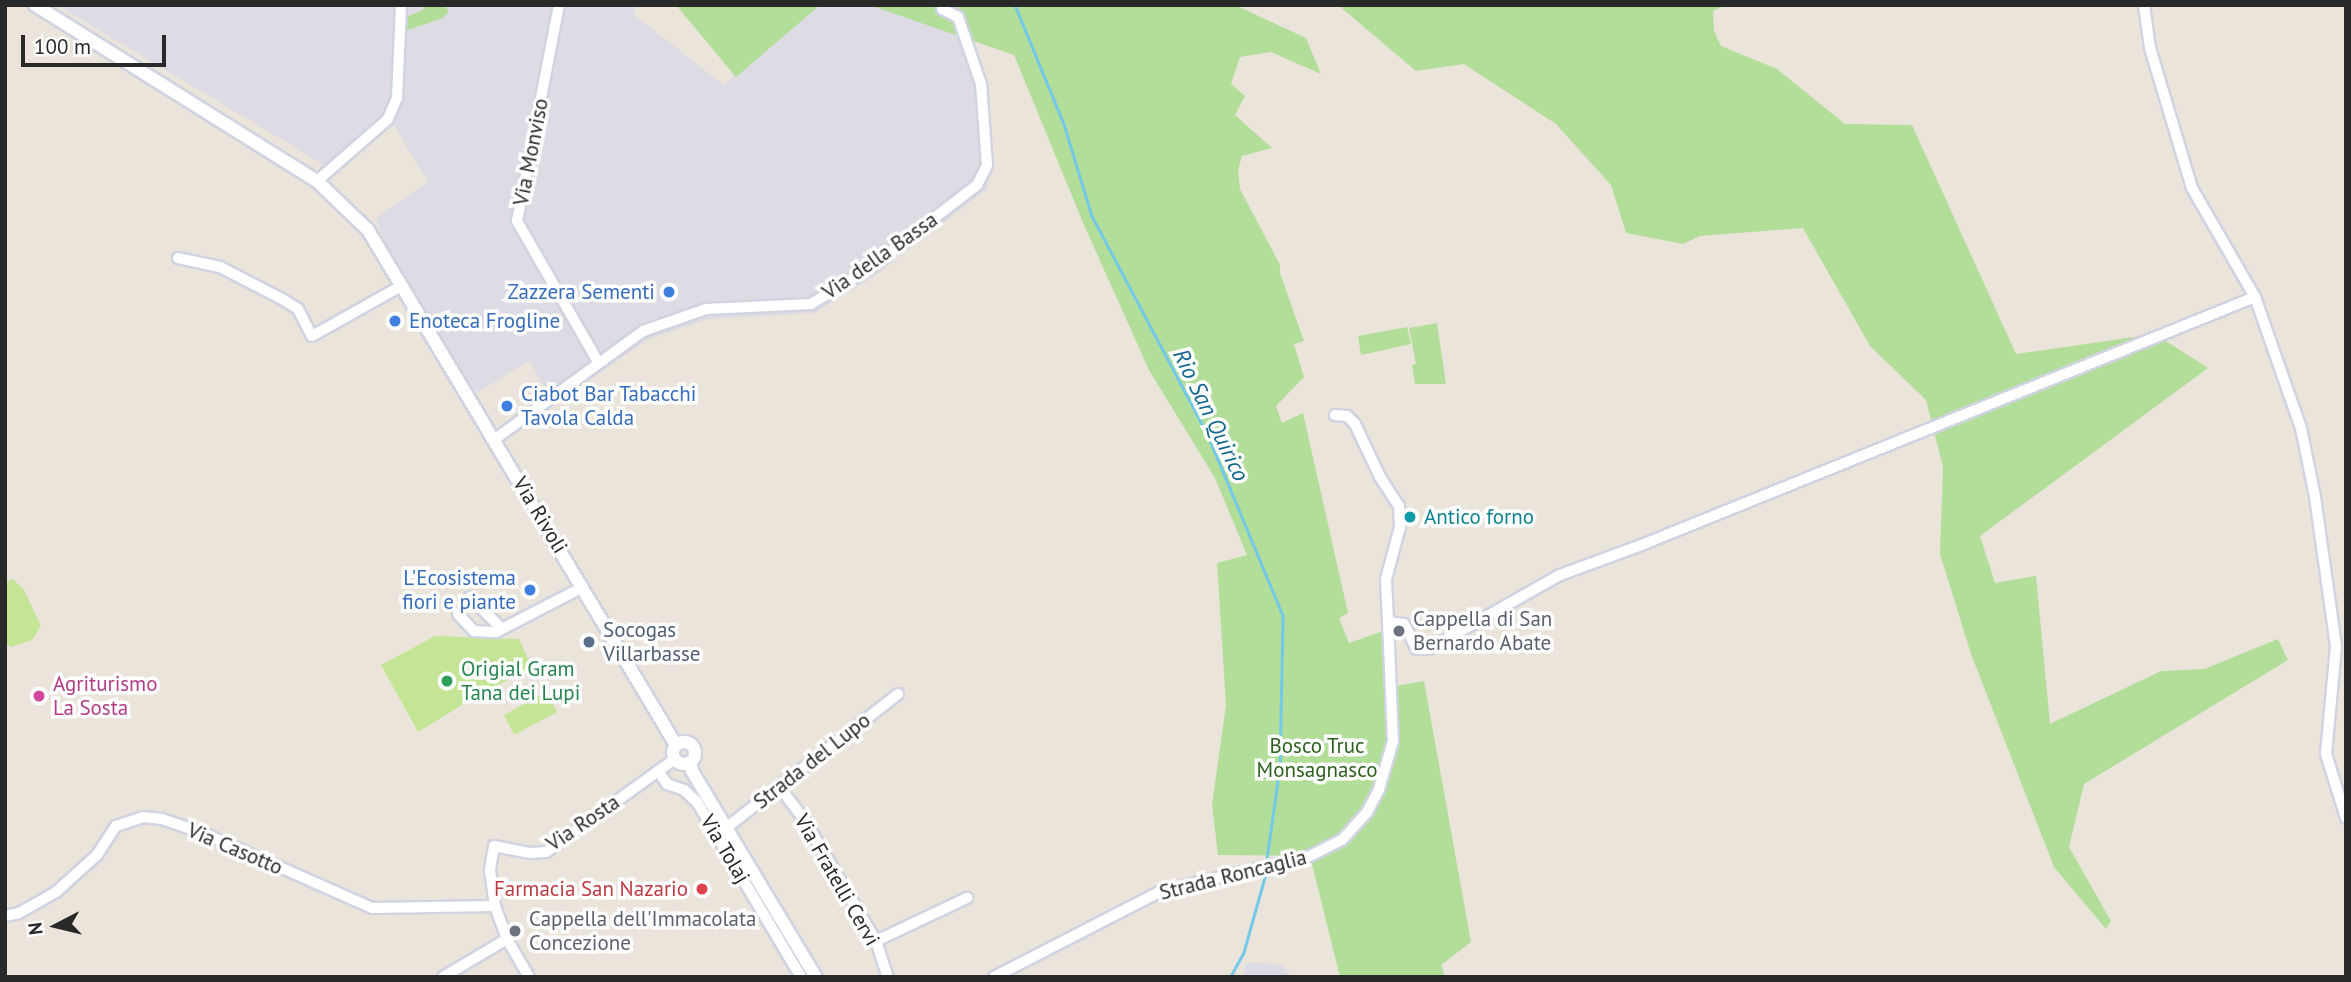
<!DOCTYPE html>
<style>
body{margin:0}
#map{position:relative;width:2351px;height:982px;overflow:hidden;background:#eae4db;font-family:"PT Sans",sans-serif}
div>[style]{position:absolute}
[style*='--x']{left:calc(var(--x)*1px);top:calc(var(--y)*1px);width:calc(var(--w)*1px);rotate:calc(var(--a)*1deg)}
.industrial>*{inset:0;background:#dddbe3}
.green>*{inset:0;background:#b2de9a}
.pitch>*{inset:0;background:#c4e596}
.stream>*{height:2.5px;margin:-1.25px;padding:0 1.25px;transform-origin:1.25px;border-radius:1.25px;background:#73c9e7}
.roads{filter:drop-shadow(2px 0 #d0d4e1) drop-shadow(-2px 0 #d0d4e1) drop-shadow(0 2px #d0d4e1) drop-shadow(0 -2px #d0d4e1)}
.minor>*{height:10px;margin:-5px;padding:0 5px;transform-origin:5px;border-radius:5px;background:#fff}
.tertiary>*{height:12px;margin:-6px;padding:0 6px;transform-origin:6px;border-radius:6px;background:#fff}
.tertiary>.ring{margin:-6px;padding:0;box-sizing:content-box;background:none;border:12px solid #fff;border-radius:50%}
.dots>*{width:19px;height:19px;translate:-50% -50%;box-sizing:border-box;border:4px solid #fff;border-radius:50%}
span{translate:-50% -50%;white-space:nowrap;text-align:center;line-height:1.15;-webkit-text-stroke:7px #fff;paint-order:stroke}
.street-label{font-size:21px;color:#292929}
.shop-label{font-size:21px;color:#366cbe}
.right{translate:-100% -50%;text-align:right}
.left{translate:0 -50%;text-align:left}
.culture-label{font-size:21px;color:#0d838f}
.worship-label{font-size:21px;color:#5b616d}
.service-label{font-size:21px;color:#4e5e75}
.leisure-label{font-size:21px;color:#27864d}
.hotel-label{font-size:21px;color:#b23c85}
.park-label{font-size:21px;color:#2c611d}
.health-label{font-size:21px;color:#be3a42}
.water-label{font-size:23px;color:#146791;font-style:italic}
.frame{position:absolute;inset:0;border:7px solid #292929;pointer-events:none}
.north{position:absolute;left:21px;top:891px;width:70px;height:70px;-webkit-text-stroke:5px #fff;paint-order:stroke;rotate:263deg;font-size:19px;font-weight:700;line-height:28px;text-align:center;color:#292929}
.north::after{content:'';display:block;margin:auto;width:24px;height:32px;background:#292929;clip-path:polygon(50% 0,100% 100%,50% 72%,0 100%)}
.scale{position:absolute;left:21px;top:35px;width:145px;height:32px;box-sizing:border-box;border:4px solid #292929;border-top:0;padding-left:9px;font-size:21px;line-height:24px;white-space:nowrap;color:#292929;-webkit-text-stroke:5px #fff;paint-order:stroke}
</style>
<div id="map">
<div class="industrial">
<i style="clip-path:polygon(57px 5px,635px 5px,634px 15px,724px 85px,808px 5px,951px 5px,981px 97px,987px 189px,872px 278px,814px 313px,708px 319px,647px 340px,555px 404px,529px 361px,478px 392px,438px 360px,400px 293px,376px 218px,428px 182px,393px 124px,324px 165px)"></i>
<i style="clip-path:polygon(1248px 962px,1283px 965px,1291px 977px,1241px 977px)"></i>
</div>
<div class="green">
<i style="clip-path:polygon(424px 5px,444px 5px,449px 11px,443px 18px,405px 31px,404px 18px,423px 10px)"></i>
<i style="clip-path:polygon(676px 5px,820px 5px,736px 77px)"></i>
<i style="clip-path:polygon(869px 5px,1235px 5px,1306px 38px,1321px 74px,1271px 52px,1240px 57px,1231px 84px,1245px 96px,1235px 115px,1272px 148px,1242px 156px,1238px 170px,1240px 189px,1280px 265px,1280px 273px,1304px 341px,1294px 344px,1304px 377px,1276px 406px,1282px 423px,1303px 413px,1348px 613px,1339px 618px,1349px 643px,1383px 631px,1385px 688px,1424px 681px,1471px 942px,1441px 965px,1445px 977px,1340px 977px,1310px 856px,1218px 855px,1212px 805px,1226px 705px,1217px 563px,1247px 555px,1215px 478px,1149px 370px,1084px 225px,1014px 55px)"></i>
<i style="clip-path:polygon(1338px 5px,1726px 5px,1713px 11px,1714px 31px,1721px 46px,1777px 69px,1845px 124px,1912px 125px,2016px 354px,2155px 334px,2208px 368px,1980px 536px,1995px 583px,2036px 576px,2050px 724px,2161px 671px,2204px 669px,2278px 639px,2288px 660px,2084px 784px,2069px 847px,2111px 921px,2106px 929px,2054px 867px,1971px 654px,1940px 554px,1943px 467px,1926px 400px,1870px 346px,1803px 228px,1700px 236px,1683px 244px,1626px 233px,1611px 185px,1556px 124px,1464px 64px,1416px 71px)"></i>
<i style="clip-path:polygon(1437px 323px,1446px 384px,1415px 384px,1412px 365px,1416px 364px,1409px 328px)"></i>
<i style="clip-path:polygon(1407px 327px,1411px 344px,1361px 355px,1358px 336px)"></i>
</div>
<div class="pitch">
<i style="clip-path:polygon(13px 579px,24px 590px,41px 626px,32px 640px,11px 647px,5px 642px,5px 583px)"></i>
<i style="clip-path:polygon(435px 636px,519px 639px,532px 668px,485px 691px,418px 732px,381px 665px)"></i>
<i style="clip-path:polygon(546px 692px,557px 712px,514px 735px,504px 715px)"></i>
</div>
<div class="stream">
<i style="--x:1015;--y:5;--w:129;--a:67.6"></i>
<i style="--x:1064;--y:124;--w:96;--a:73.1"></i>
<i style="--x:1092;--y:216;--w:246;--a:62.1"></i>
<i style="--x:1207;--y:433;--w:198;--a:67.4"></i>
<i style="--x:1283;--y:616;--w:151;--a:91.1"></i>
<i style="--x:1280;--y:767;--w:93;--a:98"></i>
<i style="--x:1230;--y:977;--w:26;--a:-61"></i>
<i style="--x:1243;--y:954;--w:85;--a:-74.3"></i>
</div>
<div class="roads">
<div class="minor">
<i style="--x:559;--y:5;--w:220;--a:101"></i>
<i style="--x:517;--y:221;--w:163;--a:60.1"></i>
<i style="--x:2144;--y:5;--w:43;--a:82.1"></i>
<i style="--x:2150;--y:48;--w:146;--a:73.3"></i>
<i style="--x:2192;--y:188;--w:126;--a:60"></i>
<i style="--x:2255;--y:297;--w:139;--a:70.7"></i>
<i style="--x:2301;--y:428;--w:70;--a:78.5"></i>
<i style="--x:2315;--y:497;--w:150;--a:82"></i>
<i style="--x:2336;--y:646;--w:108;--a:95.3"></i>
<i style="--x:2326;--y:754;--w:67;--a:72.6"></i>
<i style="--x:317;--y:181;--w:94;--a:-41.1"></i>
<i style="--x:388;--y:119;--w:23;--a:-67"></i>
<i style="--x:397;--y:98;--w:93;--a:-87.5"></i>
<i style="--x:178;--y:258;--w:43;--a:12.1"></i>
<i style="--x:220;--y:267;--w:70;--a:27.3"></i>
<i style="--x:282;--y:299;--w:19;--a:32"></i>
<i style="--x:298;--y:309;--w:30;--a:63"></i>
<i style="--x:312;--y:336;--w:102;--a:-29.3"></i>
<i style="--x:1335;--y:415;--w:12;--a:5"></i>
<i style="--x:1347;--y:416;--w:11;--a:45"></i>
<i style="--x:1355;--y:424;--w:59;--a:64.7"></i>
<i style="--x:1380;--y:477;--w:35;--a:57"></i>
<i style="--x:1399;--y:506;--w:21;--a:87"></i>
<i style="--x:1400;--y:527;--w:54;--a:105.1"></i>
<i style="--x:1386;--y:579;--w:43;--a:87.3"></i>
<i style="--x:495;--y:439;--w:183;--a:-36.1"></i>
<i style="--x:643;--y:331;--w:67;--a:-19.2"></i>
<i style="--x:706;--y:309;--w:105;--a:-2.7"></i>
<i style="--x:811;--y:304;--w:66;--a:-31.3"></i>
<i style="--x:867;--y:270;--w:139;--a:-37.7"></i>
<i style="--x:977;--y:185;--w:22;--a:-63"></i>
<i style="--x:987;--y:165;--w:81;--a:-94.2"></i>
<i style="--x:981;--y:84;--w:71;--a:-108.9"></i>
<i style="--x:958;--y:17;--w:18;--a:-153"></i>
<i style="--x:470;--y:597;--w:45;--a:45"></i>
<i style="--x:458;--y:614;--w:23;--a:47"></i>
<i style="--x:474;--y:631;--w:22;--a:3"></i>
<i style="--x:496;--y:632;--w:98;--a:-27.3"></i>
<i style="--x:658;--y:771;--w:16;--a:55"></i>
<i style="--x:667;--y:784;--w:18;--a:19"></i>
<i style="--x:684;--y:790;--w:18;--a:43"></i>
<i style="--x:697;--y:802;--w:204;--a:59.3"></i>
<i style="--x:779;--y:786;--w:44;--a:53.4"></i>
<i style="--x:805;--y:821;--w:139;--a:59.4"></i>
<i style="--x:876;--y:941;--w:38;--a:72"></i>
<i style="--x:726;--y:828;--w:218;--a:-37.9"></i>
<i style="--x:5;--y:916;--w:14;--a:-12"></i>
<i style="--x:19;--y:913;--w:43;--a:-29.6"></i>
<i style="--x:56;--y:892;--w:55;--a:-42.1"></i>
<i style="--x:97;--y:855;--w:35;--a:-57"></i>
<i style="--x:116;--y:826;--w:28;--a:-18"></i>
<i style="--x:143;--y:817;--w:19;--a:6"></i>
<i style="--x:162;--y:819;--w:43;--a:18.9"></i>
<i style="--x:203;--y:833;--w:185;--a:23.9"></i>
<i style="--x:372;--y:908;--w:123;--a:-0.9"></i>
<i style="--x:876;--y:941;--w:101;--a:-25.3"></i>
<i style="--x:443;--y:977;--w:74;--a:-30.7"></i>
<i style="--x:529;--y:977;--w:44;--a:-120.1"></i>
<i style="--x:507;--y:939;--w:35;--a:-110"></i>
<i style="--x:495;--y:906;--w:37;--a:-98"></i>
<i style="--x:490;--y:869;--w:23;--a:-80"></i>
<i style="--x:494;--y:846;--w:37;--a:11"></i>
<i style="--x:530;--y:853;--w:16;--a:-4"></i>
<i style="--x:546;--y:852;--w:159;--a:-35.8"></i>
<i style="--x:994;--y:977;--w:188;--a:-27.2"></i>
<i style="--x:1161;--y:891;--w:153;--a:-13.2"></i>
<i style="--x:1310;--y:856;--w:36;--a:-27"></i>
<i style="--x:1342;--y:840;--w:38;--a:-48"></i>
<i style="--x:1367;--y:812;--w:26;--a:-62"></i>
<i style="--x:1379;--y:789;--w:50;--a:-73.7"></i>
<i style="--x:1393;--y:741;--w:119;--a:-92.4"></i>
<i style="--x:1388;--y:622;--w:16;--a:7"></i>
<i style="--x:1404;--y:624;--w:28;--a:63"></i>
<i style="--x:1417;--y:649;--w:12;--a:0"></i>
<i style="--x:1429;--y:649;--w:150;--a:-29.5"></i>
<i style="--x:1560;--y:575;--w:84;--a:-20.2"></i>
<i style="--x:1639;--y:546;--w:664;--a:-22.01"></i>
</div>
<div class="tertiary">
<i style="--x:35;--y:5;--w:332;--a:32"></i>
<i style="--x:317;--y:181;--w:71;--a:43.9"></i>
<i style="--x:368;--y:230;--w:600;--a:59.12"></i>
<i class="ring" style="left:673px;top:742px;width:10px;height:10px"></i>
<i style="--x:690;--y:762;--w:9;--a:77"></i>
<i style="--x:692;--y:771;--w:240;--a:59"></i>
</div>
</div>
<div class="dots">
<i style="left:669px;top:292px;background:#3f7fe0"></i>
<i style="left:395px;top:321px;background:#3f7fe0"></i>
<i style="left:507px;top:406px;background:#3f7fe0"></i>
<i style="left:1410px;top:517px;background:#0f9aa8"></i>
<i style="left:530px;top:590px;background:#3f7fe0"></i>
<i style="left:1399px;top:631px;background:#6b7280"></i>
<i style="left:589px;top:642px;background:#5c6f8a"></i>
<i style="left:447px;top:681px;background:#2e9e5b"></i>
<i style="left:39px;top:696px;background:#d1479c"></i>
<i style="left:702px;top:889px;background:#e0444e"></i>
<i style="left:515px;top:931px;background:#6b7280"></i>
</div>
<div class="street-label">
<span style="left:531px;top:152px;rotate:-79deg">Via Monviso</span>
<span style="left:880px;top:256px;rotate:-35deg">Via della Bassa</span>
<span style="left:540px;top:515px;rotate:59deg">Via Rivoli</span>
<span style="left:812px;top:761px;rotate:-38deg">Strada del Lupo</span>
<span style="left:583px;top:823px;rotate:-34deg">Via Rosta</span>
<span style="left:235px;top:849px;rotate:23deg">Via Casotto</span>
<span style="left:725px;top:849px;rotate:59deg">Via Tolaj</span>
<span style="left:1233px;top:875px;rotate:-14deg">Strada Roncaglia</span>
<span style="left:837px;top:880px;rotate:60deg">Via Fratelli Cervi</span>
</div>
<div class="shop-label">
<span class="right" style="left:655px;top:292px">Zazzera Sementi</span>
<span class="left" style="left:409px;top:321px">Enoteca Frogline</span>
<span class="left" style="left:521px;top:406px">Ciabot Bar Tabacchi<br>Tavola Calda</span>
<span class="right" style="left:516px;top:590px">L'Ecosistema<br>fiori e piante</span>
</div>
<div class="culture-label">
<span class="left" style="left:1424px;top:517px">Antico forno</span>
</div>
<div class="worship-label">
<span class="left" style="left:1413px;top:631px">Cappella di San<br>Bernardo Abate</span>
<span class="left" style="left:529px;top:931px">Cappella dell'Immacolata<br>Concezione</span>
</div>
<div class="service-label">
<span class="left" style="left:603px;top:642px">Socogas<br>Villarbasse</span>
</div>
<div class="leisure-label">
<span class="left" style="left:461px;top:681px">Origial Gram<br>Tana dei Lupi</span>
</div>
<div class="hotel-label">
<span class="left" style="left:53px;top:696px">Agriturismo<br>La Sosta</span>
</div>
<div class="park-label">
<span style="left:1317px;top:758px">Bosco Truc<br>Monsagnasco</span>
</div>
<div class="health-label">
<span class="right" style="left:688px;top:889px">Farmacia San Nazario</span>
</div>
<div class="water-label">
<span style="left:1211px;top:415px;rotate:64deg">Rio San Quirico</span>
</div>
<div class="frame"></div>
<div class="north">N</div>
<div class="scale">100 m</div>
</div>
